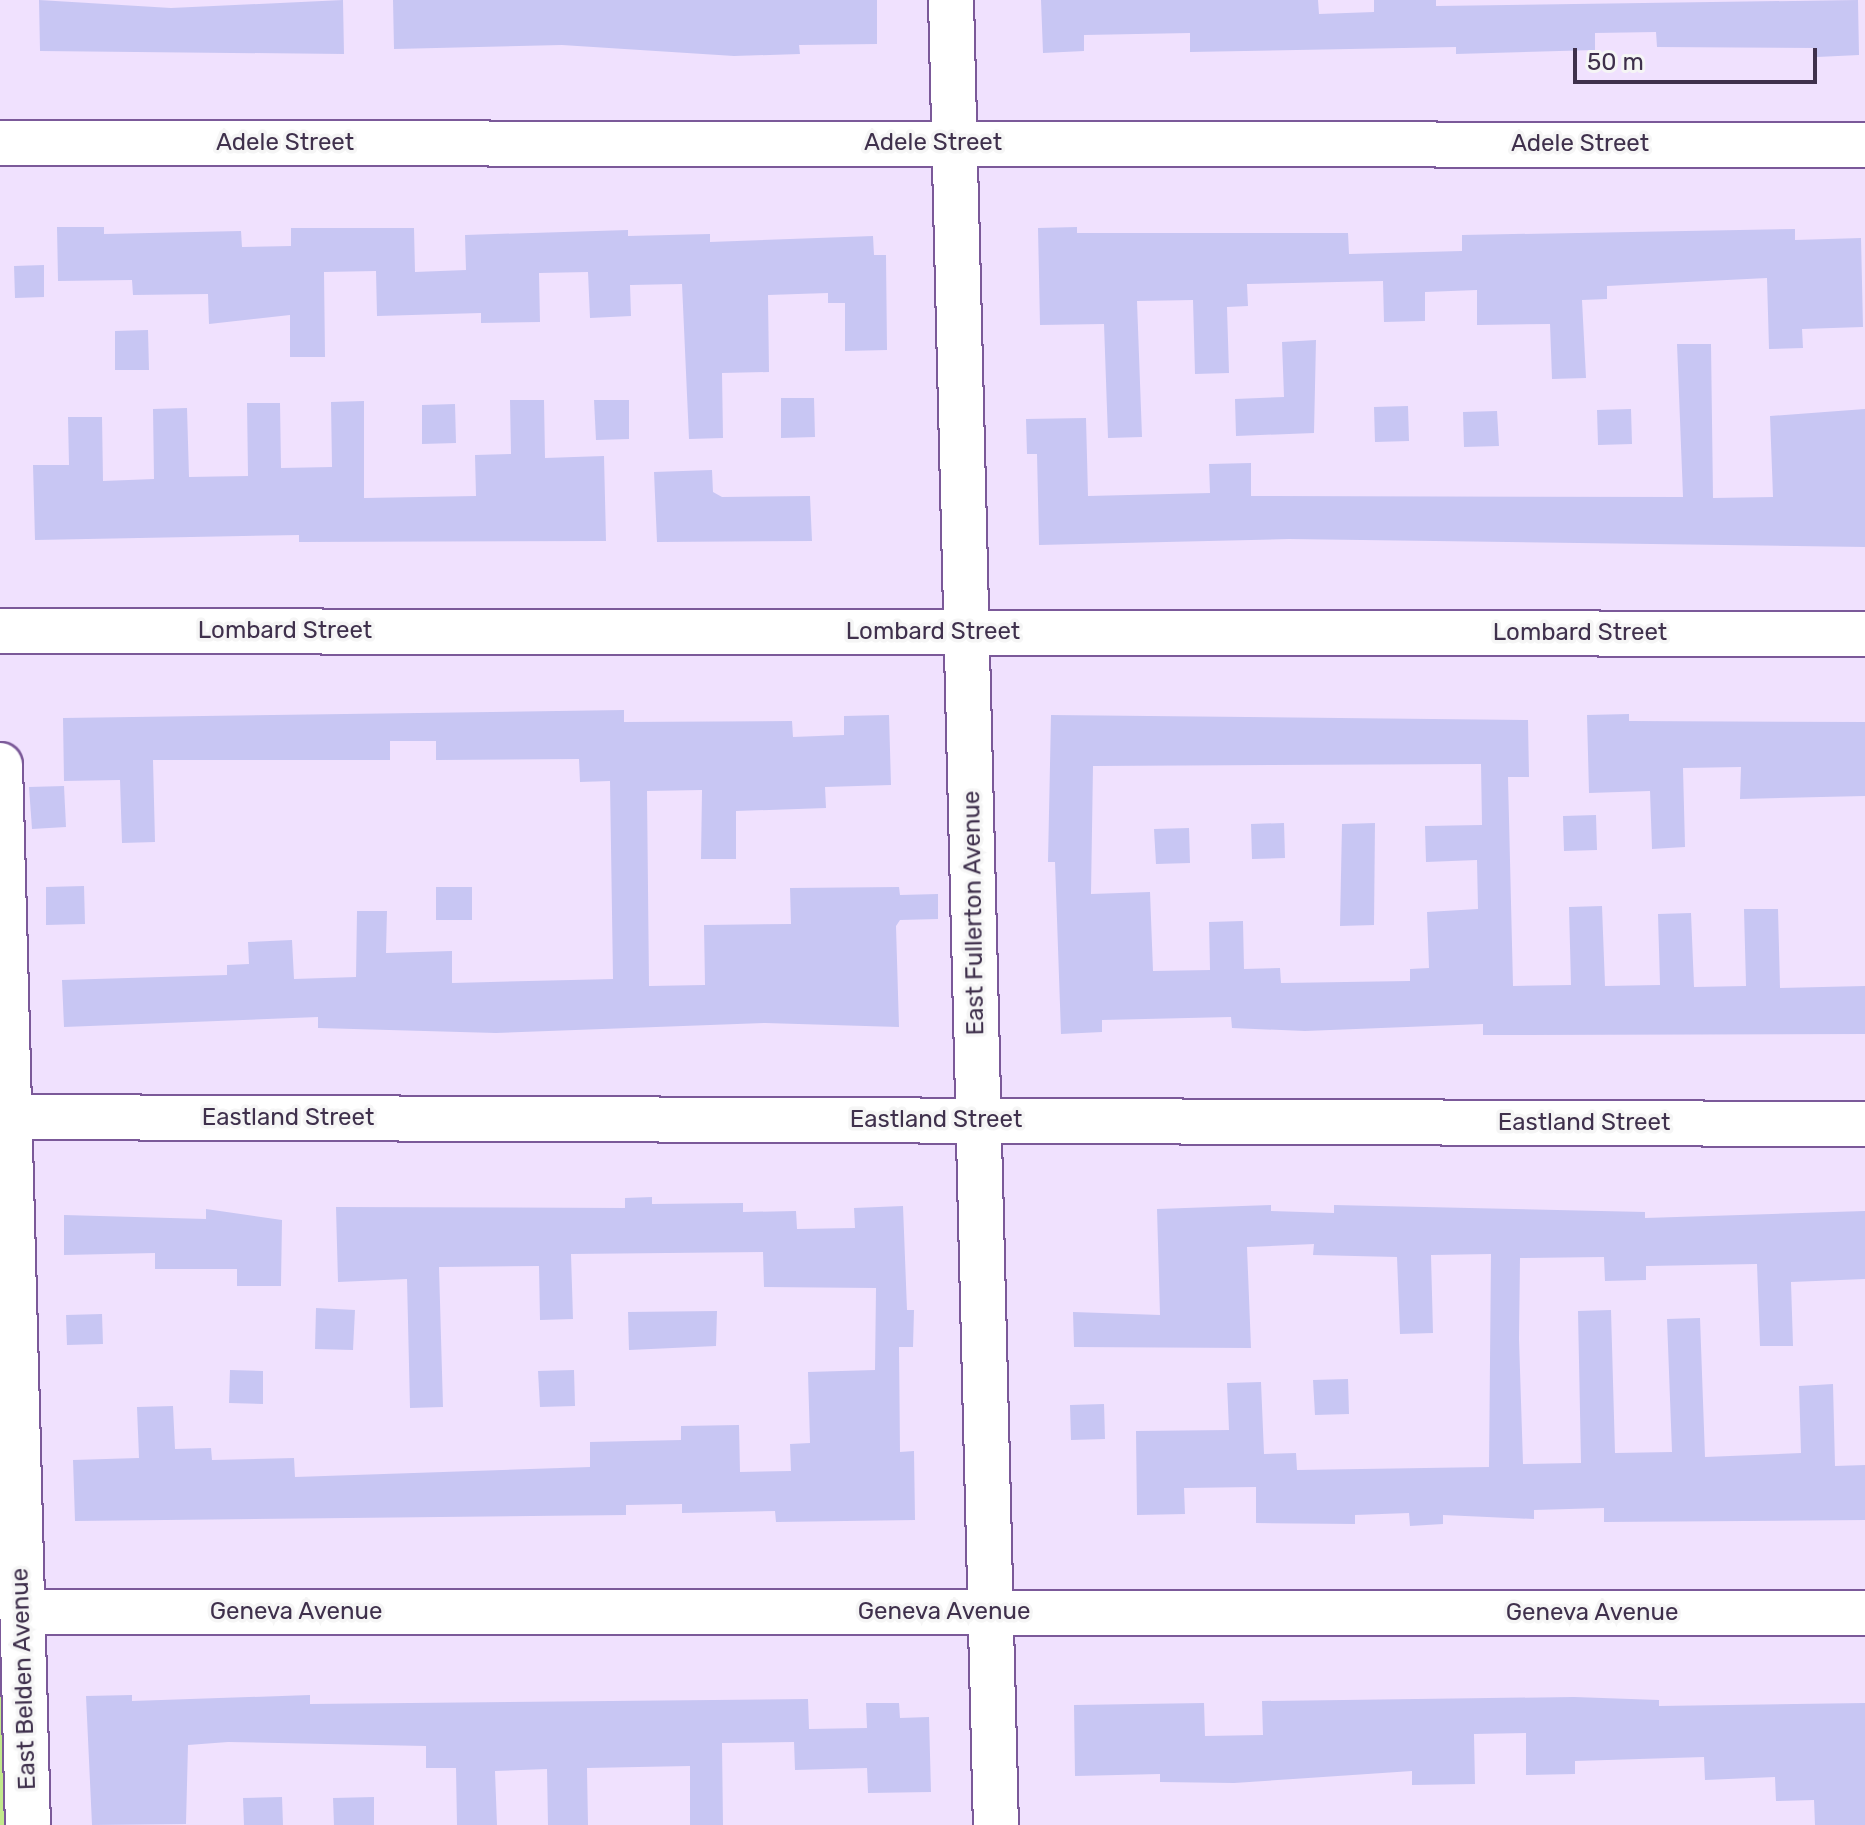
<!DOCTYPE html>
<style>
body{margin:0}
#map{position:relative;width:1865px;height:1825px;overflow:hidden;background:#f0e1fe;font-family:Rubik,sans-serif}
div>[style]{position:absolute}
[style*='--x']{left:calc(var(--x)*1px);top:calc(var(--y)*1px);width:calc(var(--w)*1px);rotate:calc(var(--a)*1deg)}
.green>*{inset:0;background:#c2e98c}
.building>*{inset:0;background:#c8c6f3}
.roads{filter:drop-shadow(2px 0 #7b5999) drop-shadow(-2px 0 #7b5999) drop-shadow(0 2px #7b5999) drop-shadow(0 -2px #7b5999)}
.minor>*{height:44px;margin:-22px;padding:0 22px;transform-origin:22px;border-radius:22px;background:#fff}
span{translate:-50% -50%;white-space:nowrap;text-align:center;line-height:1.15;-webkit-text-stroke:7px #f5f5f5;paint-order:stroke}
.street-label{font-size:24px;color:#3f304c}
.scale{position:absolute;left:1573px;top:48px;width:244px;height:36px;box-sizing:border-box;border:4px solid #3f304c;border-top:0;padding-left:10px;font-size:24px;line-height:28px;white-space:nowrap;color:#3f304c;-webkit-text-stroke:6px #f5f5f5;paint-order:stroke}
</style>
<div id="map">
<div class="green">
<i style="clip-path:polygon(0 1584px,5px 1825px,0 1825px)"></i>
</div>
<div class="building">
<i style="clip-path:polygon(39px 0,171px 8px,343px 0,344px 54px,40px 51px)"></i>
<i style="clip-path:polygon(393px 0,877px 0,877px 44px,799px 45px,800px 54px,734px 56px,562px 45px,394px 49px)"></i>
<i style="clip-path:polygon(1041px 0,1318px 0,1319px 14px,1374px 12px,1374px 0,1436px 0,1436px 6px,1858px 0,1859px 55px,1817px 57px,1817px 48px,1657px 47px,1656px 32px,1595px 33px,1595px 50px,1456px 54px,1456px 47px,1190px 52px,1190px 33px,1084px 35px,1084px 51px,1043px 53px)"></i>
<i style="clip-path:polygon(57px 227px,104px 227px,104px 234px,241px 231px,242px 247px,291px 246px,291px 228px,414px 228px,415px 272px,466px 270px,465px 235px,628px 230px,628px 236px,710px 234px,710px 242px,873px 236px,874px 255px,886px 255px,887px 350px,845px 351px,845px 303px,828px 303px,828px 293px,768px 295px,769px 372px,722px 373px,723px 438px,689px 439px,682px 284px,630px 285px,631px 316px,590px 318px,588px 272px,539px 273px,540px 322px,481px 323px,481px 313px,377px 316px,376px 271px,324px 272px,325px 357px,290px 357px,290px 315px,209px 324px,208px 294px,133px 295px,132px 280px,58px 281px)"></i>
<i style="clip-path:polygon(1077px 227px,1077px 233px,1348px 233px,1349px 254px,1462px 251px,1462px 235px,1795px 229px,1795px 240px,1861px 238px,1863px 327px,1802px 329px,1803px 348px,1769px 349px,1767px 278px,1607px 286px,1607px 299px,1582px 300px,1586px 378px,1552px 379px,1550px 324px,1477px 325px,1477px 290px,1425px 292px,1425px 321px,1384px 322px,1383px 281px,1247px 284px,1248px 306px,1227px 307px,1229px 373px,1195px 374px,1193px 300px,1137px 301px,1142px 437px,1108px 438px,1104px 324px,1040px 325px,1038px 228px)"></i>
<i style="clip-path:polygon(44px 265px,44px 297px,15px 298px,14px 266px)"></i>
<i style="clip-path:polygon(148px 330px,149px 370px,115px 370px,115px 331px)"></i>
<i style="clip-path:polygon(1316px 340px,1314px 433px,1236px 436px,1235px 399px,1284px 397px,1282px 342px)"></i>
<i style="clip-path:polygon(1677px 344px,1711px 344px,1713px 498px,1773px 497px,1770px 416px,1865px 409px,1865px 547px,1289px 539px,1039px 545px,1037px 454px,1027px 454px,1026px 419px,1086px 418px,1088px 496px,1210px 493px,1209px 464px,1251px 463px,1251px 496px,1683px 497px)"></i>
<i style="clip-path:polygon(781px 398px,814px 398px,815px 437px,781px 438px)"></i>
<i style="clip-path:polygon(510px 400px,544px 400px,545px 458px,604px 456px,606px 541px,299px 542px,299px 535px,35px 540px,33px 465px,69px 465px,68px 417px,102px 417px,103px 481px,154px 479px,153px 409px,187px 408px,189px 477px,248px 476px,247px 403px,280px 403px,281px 468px,332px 467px,331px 402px,364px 401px,364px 498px,476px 496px,475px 455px,511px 454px)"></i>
<i style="clip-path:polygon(594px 400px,629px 400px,629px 439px,596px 440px)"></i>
<i style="clip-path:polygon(455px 404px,456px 443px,422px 444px,422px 405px)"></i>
<i style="clip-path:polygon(1408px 406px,1409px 441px,1375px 442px,1374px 407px)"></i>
<i style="clip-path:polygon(1631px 409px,1632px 444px,1598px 445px,1597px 410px)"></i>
<i style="clip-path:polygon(1497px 411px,1499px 446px,1464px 447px,1463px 412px)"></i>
<i style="clip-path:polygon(712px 470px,713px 492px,722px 497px,810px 496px,812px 541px,657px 542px,654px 472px)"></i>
<i style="clip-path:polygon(624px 710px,624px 722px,792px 721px,793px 737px,844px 735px,844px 716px,889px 715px,891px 785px,825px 787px,826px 808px,736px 811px,736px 859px,701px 859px,702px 790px,647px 791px,649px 986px,705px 985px,704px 925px,791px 924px,790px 888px,899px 887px,900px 895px,938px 894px,938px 919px,900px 920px,896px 926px,899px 1027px,765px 1023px,496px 1033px,318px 1028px,318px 1017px,64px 1027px,62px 980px,227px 975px,227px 965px,249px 964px,248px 942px,292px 940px,294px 979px,356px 977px,357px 911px,387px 911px,386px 953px,452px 951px,452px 983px,613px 979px,610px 781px,580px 782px,579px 759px,436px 760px,436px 741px,390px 741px,390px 760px,153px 760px,155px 842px,122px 843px,120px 780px,64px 781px,63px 718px)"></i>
<i style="clip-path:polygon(1629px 714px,1629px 721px,1865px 722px,1865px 796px,1740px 799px,1741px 767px,1683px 768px,1685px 847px,1652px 849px,1650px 791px,1589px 793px,1587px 715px)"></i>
<i style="clip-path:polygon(evenodd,1051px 715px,1528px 720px,1529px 777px,1508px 777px,1513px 986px,1571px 985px,1569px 907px,1602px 906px,1605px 986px,1660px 985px,1658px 914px,1691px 913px,1694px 987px,1746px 986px,1744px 909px,1778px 909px,1780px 988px,1865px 986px,1865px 1034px,1483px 1035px,1483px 1024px,1305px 1031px,1232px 1028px,1231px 1017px,1102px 1020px,1102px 1032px,1061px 1034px,1055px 862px,1048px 862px,1051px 715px,1481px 764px,1482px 825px,1425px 826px,1426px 862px,1477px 860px,1478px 909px,1427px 912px,1429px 968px,1410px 969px,1410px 981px,1281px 983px,1280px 968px,1244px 969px,1243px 921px,1209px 922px,1210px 970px,1153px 971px,1150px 892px,1091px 894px,1093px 766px,1481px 764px)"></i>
<i style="clip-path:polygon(64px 786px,66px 827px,32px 829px,29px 787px)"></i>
<i style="clip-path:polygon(1596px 815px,1597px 850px,1564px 851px,1563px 816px)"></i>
<i style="clip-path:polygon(1284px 823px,1285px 858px,1252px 859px,1251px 824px)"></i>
<i style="clip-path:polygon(1375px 823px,1374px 925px,1340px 926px,1342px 824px)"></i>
<i style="clip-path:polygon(1189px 828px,1190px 863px,1156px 864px,1154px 829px)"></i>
<i style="clip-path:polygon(84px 886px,85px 924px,46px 925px,46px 887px)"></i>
<i style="clip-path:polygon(436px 887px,472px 887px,472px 920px,436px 920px)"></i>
<i style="clip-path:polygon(652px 1197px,652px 1204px,743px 1203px,743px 1212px,796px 1211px,797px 1229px,855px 1228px,854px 1208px,903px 1206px,907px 1310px,914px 1310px,913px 1347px,899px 1347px,900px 1452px,914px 1451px,915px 1520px,776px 1522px,775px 1511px,682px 1513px,682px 1504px,626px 1505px,626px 1515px,75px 1521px,73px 1460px,139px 1458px,137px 1407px,173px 1406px,175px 1449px,211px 1448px,212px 1460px,294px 1458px,295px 1477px,590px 1467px,590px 1442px,681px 1440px,681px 1426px,739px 1425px,740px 1472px,791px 1471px,790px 1444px,810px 1443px,808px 1372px,875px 1370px,876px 1288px,764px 1287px,763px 1252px,571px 1254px,573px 1319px,540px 1320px,539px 1266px,439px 1267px,443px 1407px,410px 1408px,407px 1279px,338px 1282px,336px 1207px,625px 1208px,625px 1198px)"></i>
<i style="clip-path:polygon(1271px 1205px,1271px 1211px,1334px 1213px,1334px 1205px,1645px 1212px,1645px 1218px,1865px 1211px,1865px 1279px,1791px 1282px,1793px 1346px,1760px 1346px,1757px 1264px,1646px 1266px,1646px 1280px,1605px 1281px,1604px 1257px,1520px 1258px,1519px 1339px,1523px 1464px,1581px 1463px,1578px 1311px,1611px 1310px,1615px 1453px,1672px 1452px,1667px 1319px,1700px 1318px,1705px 1457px,1801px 1453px,1799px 1386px,1833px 1384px,1835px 1466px,1865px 1465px,1865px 1520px,1604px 1522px,1604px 1508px,1534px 1510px,1534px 1519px,1443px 1515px,1443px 1524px,1410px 1526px,1409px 1513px,1355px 1515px,1355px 1524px,1256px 1523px,1256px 1487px,1184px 1488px,1185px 1514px,1137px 1515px,1136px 1431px,1229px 1430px,1227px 1383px,1261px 1382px,1264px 1454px,1296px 1453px,1297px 1470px,1489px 1467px,1491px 1254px,1431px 1255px,1433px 1333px,1400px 1334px,1397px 1257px,1313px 1255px,1314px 1244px,1247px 1247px,1251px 1348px,1074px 1347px,1073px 1312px,1160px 1315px,1157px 1209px)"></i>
<i style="clip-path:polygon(206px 1209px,282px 1220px,281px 1286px,237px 1286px,237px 1269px,155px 1269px,155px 1253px,64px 1255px,64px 1215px,206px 1219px)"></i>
<i style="clip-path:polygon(316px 1308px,355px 1310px,353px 1350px,315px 1349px)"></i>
<i style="clip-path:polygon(717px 1311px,716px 1346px,629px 1350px,628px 1312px)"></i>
<i style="clip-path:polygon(102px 1314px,103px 1344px,67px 1345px,66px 1315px)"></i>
<i style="clip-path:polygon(230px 1370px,263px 1371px,263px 1404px,229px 1403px)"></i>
<i style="clip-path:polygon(574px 1370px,575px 1406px,540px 1407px,538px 1371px)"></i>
<i style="clip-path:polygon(1348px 1379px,1349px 1414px,1315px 1415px,1313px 1380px)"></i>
<i style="clip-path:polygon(1104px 1404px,1105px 1439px,1071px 1440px,1070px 1405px)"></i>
<i style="clip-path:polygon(132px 1695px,132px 1701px,310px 1695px,310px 1704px,808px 1699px,809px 1729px,867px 1728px,866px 1703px,899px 1703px,900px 1718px,929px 1717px,931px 1792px,868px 1793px,867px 1768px,795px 1770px,794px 1742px,722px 1743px,723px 1825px,690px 1825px,690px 1766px,587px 1768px,588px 1825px,548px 1825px,547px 1769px,495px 1771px,497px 1825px,457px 1825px,456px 1768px,426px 1768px,426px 1746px,228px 1742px,188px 1745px,186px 1824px,92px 1825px,86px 1696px)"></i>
<i style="clip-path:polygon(1574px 1697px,1659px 1700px,1659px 1706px,1865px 1703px,1865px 1825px,1815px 1825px,1814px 1800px,1776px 1801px,1775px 1777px,1705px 1780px,1704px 1757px,1575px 1761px,1575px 1774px,1526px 1775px,1526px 1733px,1474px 1734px,1475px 1784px,1412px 1785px,1412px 1771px,1234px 1783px,1160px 1782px,1160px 1774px,1075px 1776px,1074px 1705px,1204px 1703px,1205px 1736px,1263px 1735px,1262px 1701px)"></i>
<i style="clip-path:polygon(282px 1797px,283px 1825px,244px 1825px,243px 1798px)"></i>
<i style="clip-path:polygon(374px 1797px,374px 1825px,334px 1825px,333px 1798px)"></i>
</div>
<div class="roads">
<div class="minor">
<i style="--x:951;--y:0;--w:1826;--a:88.59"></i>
<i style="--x:0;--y:143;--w:1865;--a:0.06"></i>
<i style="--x:0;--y:631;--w:1865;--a:0.09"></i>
<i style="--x:0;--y:765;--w:1060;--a:88.49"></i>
<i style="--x:7;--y:1117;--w:1858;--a:0.22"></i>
<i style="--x:23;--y:1612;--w:1842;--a:0.03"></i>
</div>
</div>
<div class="street-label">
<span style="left:285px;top:143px">Adele Street</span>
<span style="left:933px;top:143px">Adele Street</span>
<span style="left:1580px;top:144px">Adele Street</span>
<span style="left:285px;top:631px">Lombard Street</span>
<span style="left:933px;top:632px">Lombard Street</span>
<span style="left:1580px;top:633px">Lombard Street</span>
<span style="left:974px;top:913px;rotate:-91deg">East Fullerton Avenue</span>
<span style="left:288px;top:1118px">Eastland Street</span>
<span style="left:936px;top:1120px">Eastland Street</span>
<span style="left:1584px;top:1123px">Eastland Street</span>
<span style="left:296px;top:1612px">Geneva Avenue</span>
<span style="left:944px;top:1612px">Geneva Avenue</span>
<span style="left:1592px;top:1613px">Geneva Avenue</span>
<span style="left:24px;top:1679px;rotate:-92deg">East Belden Avenue</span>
</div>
<div class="scale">50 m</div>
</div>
